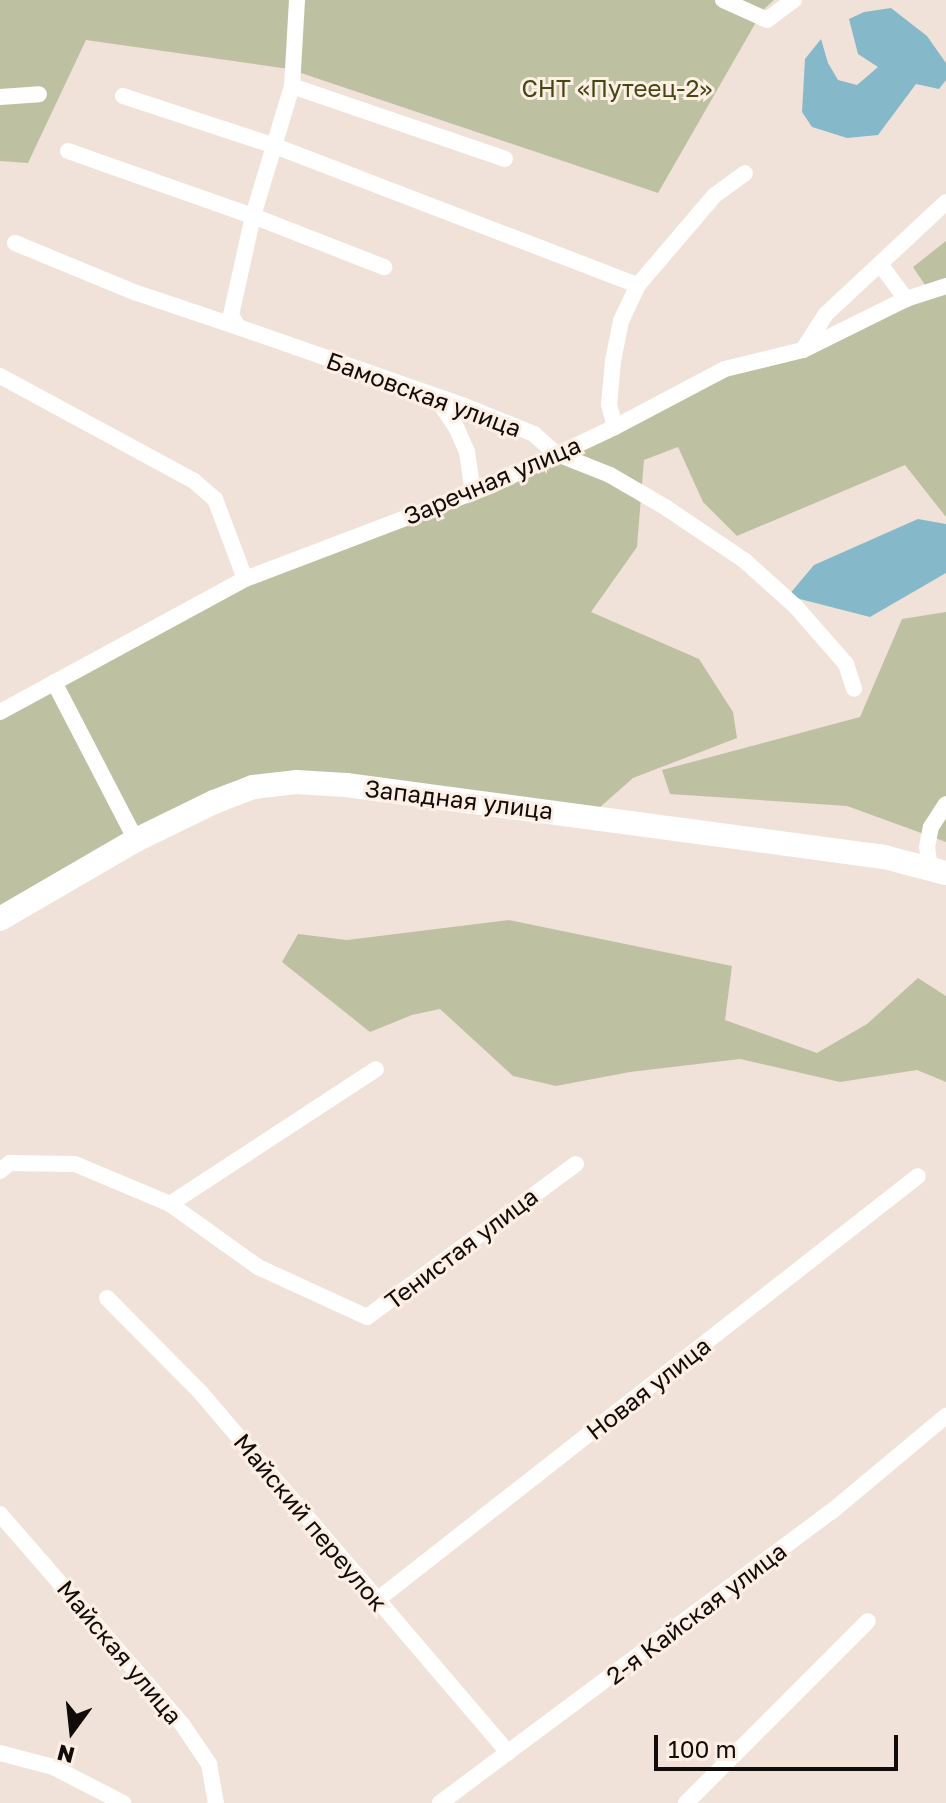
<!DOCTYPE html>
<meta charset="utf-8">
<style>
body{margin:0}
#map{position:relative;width:946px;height:1803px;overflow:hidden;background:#f0e2d8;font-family:"Golos Text",sans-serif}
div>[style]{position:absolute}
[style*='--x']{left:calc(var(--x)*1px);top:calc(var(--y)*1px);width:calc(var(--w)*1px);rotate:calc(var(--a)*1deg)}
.green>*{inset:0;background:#bec1a1}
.water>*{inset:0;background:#85b9c9}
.minor>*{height:16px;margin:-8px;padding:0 8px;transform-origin:8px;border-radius:8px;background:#fff}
.secondary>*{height:24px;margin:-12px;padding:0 12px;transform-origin:12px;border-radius:12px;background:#fff}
span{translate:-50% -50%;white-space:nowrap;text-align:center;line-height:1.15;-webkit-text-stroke:6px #feefe5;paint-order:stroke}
.park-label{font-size:24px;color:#444613}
.street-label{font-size:24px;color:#110c09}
.north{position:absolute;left:32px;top:1691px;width:80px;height:80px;-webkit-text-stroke:6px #feefe5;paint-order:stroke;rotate:195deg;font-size:22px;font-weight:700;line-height:32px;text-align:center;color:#110c09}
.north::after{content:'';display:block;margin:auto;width:28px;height:36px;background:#110c09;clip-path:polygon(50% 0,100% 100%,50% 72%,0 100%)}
.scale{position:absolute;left:654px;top:1735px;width:244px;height:36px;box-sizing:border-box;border:4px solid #110c09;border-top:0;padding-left:10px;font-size:24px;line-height:28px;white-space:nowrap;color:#110c09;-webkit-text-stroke:6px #feefe5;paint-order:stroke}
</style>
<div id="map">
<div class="green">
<i style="clip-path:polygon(0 0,774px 0,763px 10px,658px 193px,289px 69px,86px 40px,28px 163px,0 161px)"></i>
<i style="clip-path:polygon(946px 241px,946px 282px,927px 288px,913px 267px)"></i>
<i style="clip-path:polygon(946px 286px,946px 517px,905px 465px,737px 536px,703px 502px,678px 447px,644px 460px,637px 547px,591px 612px,699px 659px,733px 712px,737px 738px,633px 778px,590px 816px,253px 787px,0 919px,0 712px,245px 579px,473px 493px,725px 369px,803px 350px)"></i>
<i style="clip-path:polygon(946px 612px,946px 842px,847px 806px,670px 794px,662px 770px,860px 717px,902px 619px)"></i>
<i style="clip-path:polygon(509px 920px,732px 966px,725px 1020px,817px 1053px,867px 1024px,918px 978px,946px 996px,946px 1082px,917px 1070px,840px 1082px,740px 1059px,630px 1072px,556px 1086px,513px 1076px,440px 1009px,412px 1015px,370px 1032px,282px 962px,298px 934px,347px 940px)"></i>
</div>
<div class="water">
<i style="clip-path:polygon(891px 8px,927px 36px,946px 63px,946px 80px,939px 89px,916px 84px,878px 135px,847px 138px,812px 127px,802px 112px,805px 59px,821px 39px,828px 63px,838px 80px,857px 85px,878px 67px,858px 54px,849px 19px,864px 12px)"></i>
<i style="clip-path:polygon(918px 519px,946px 524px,946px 573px,870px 617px,788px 596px,814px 565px)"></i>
</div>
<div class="minor">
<i style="--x:297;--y:0;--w:86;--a:93.3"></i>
<i style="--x:292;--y:86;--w:136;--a:106.7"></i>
<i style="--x:253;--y:216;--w:101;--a:102.5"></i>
<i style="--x:231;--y:315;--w:14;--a:60"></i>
<i style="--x:238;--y:327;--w:237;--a:19.2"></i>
<i style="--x:462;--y:405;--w:78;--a:21.9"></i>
<i style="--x:534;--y:434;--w:28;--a:42"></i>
<i style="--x:555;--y:453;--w:59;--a:21.8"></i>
<i style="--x:610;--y:475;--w:64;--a:30.2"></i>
<i style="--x:665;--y:507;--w:97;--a:34"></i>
<i style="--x:745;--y:561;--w:69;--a:42"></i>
<i style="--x:796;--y:607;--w:76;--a:48.7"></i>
<i style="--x:846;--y:664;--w:26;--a:72"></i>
<i style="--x:723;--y:0;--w:48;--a:24.4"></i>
<i style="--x:767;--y:20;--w:34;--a:-37"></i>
<i style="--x:292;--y:86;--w:225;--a:18.9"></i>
<i style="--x:123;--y:96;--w:160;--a:18.2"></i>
<i style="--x:275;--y:146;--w:389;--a:21"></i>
<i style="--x:0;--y:97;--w:39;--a:-4"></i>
<i style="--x:68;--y:151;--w:196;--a:19.4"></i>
<i style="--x:253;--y:216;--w:141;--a:21.3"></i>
<i style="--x:15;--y:243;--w:129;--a:22.4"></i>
<i style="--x:134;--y:292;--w:110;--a:18.6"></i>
<i style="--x:880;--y:264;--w:44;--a:53.4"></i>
<i style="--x:804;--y:348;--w:40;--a:-57.1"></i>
<i style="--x:826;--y:314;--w:164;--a:-43"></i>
<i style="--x:0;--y:376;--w:221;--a:28.4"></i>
<i style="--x:194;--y:481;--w:28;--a:41"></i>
<i style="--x:215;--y:499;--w:85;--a:69.4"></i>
<i style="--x:435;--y:396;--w:37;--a:56"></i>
<i style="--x:456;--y:427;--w:27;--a:66"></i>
<i style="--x:467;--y:452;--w:41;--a:81.7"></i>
<i style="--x:615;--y:427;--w:23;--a:-105"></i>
<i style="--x:609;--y:405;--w:44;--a:-84.8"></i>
<i style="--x:613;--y:361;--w:41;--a:-78.7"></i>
<i style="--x:621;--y:321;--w:40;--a:-65"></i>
<i style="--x:638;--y:285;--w:118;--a:-49.5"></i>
<i style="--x:715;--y:195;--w:37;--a:-36"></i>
<i style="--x:54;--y:682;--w:178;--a:62.6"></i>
<i style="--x:0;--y:712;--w:279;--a:-28.5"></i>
<i style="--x:245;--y:579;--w:264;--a:-20.8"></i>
<i style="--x:492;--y:485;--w:136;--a:-25.2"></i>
<i style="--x:615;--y:427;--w:124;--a:-27.8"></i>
<i style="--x:725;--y:369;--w:80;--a:-13.7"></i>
<i style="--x:803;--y:350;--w:115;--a:-26.3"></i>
<i style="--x:906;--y:299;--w:42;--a:-18"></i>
<i style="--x:930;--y:868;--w:21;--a:-98"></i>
<i style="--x:927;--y:847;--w:20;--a:-79"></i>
<i style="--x:931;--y:827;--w:27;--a:-57"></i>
<i style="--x:0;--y:1171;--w:13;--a:-39"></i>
<i style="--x:10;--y:1163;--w:65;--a:0.9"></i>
<i style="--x:75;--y:1164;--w:103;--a:22.8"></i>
<i style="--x:170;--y:1204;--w:108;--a:35.6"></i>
<i style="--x:258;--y:1267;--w:120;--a:24.6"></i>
<i style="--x:367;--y:1317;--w:259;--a:-36.2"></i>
<i style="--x:170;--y:1204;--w:246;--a:-33.2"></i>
<i style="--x:107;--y:1298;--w:134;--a:45.3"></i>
<i style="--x:201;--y:1393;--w:473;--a:49.5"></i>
<i style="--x:0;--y:1514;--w:278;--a:49.1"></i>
<i style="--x:182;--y:1724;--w:48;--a:56"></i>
<i style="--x:209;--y:1764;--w:40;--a:80"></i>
<i style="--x:377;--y:1600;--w:687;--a:-38.09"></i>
<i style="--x:0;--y:1753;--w:55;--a:14.8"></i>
<i style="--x:53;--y:1767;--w:79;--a:27.2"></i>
<i style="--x:440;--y:1803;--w:487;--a:-36.7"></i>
<i style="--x:831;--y:1512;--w:150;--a:-39.9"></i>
<i style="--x:686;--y:1803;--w:257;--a:-45"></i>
</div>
<div class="secondary">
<i style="--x:0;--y:919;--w:157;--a:-30.2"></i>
<i style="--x:136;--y:840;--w:87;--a:-26"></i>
<i style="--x:214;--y:802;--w:42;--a:-21"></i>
<i style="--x:253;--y:787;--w:43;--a:-6.6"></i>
<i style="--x:296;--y:782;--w:50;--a:3.4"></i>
<i style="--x:346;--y:785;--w:543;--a:7.62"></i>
<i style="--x:884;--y:857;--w:64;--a:14.5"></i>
</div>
<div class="park-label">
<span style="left:617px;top:88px">СНТ «Путеец-2»</span>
</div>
<div class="street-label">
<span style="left:424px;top:394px;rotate:20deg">Бамовская улица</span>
<span style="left:492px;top:480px;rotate:-23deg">Заречная улица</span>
<span style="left:459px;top:799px;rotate:7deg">Западная улица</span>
<span style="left:461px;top:1248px;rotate:-37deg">Тенистая улица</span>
<span style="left:648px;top:1388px;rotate:-38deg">Новая улица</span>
<span style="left:311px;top:1522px;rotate:50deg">Майский переулок</span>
<span style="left:696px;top:1613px;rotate:-37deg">2-я Кайская улица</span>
<span style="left:120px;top:1652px;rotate:50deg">Майская улица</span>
</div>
<div class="north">N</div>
<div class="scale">100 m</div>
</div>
